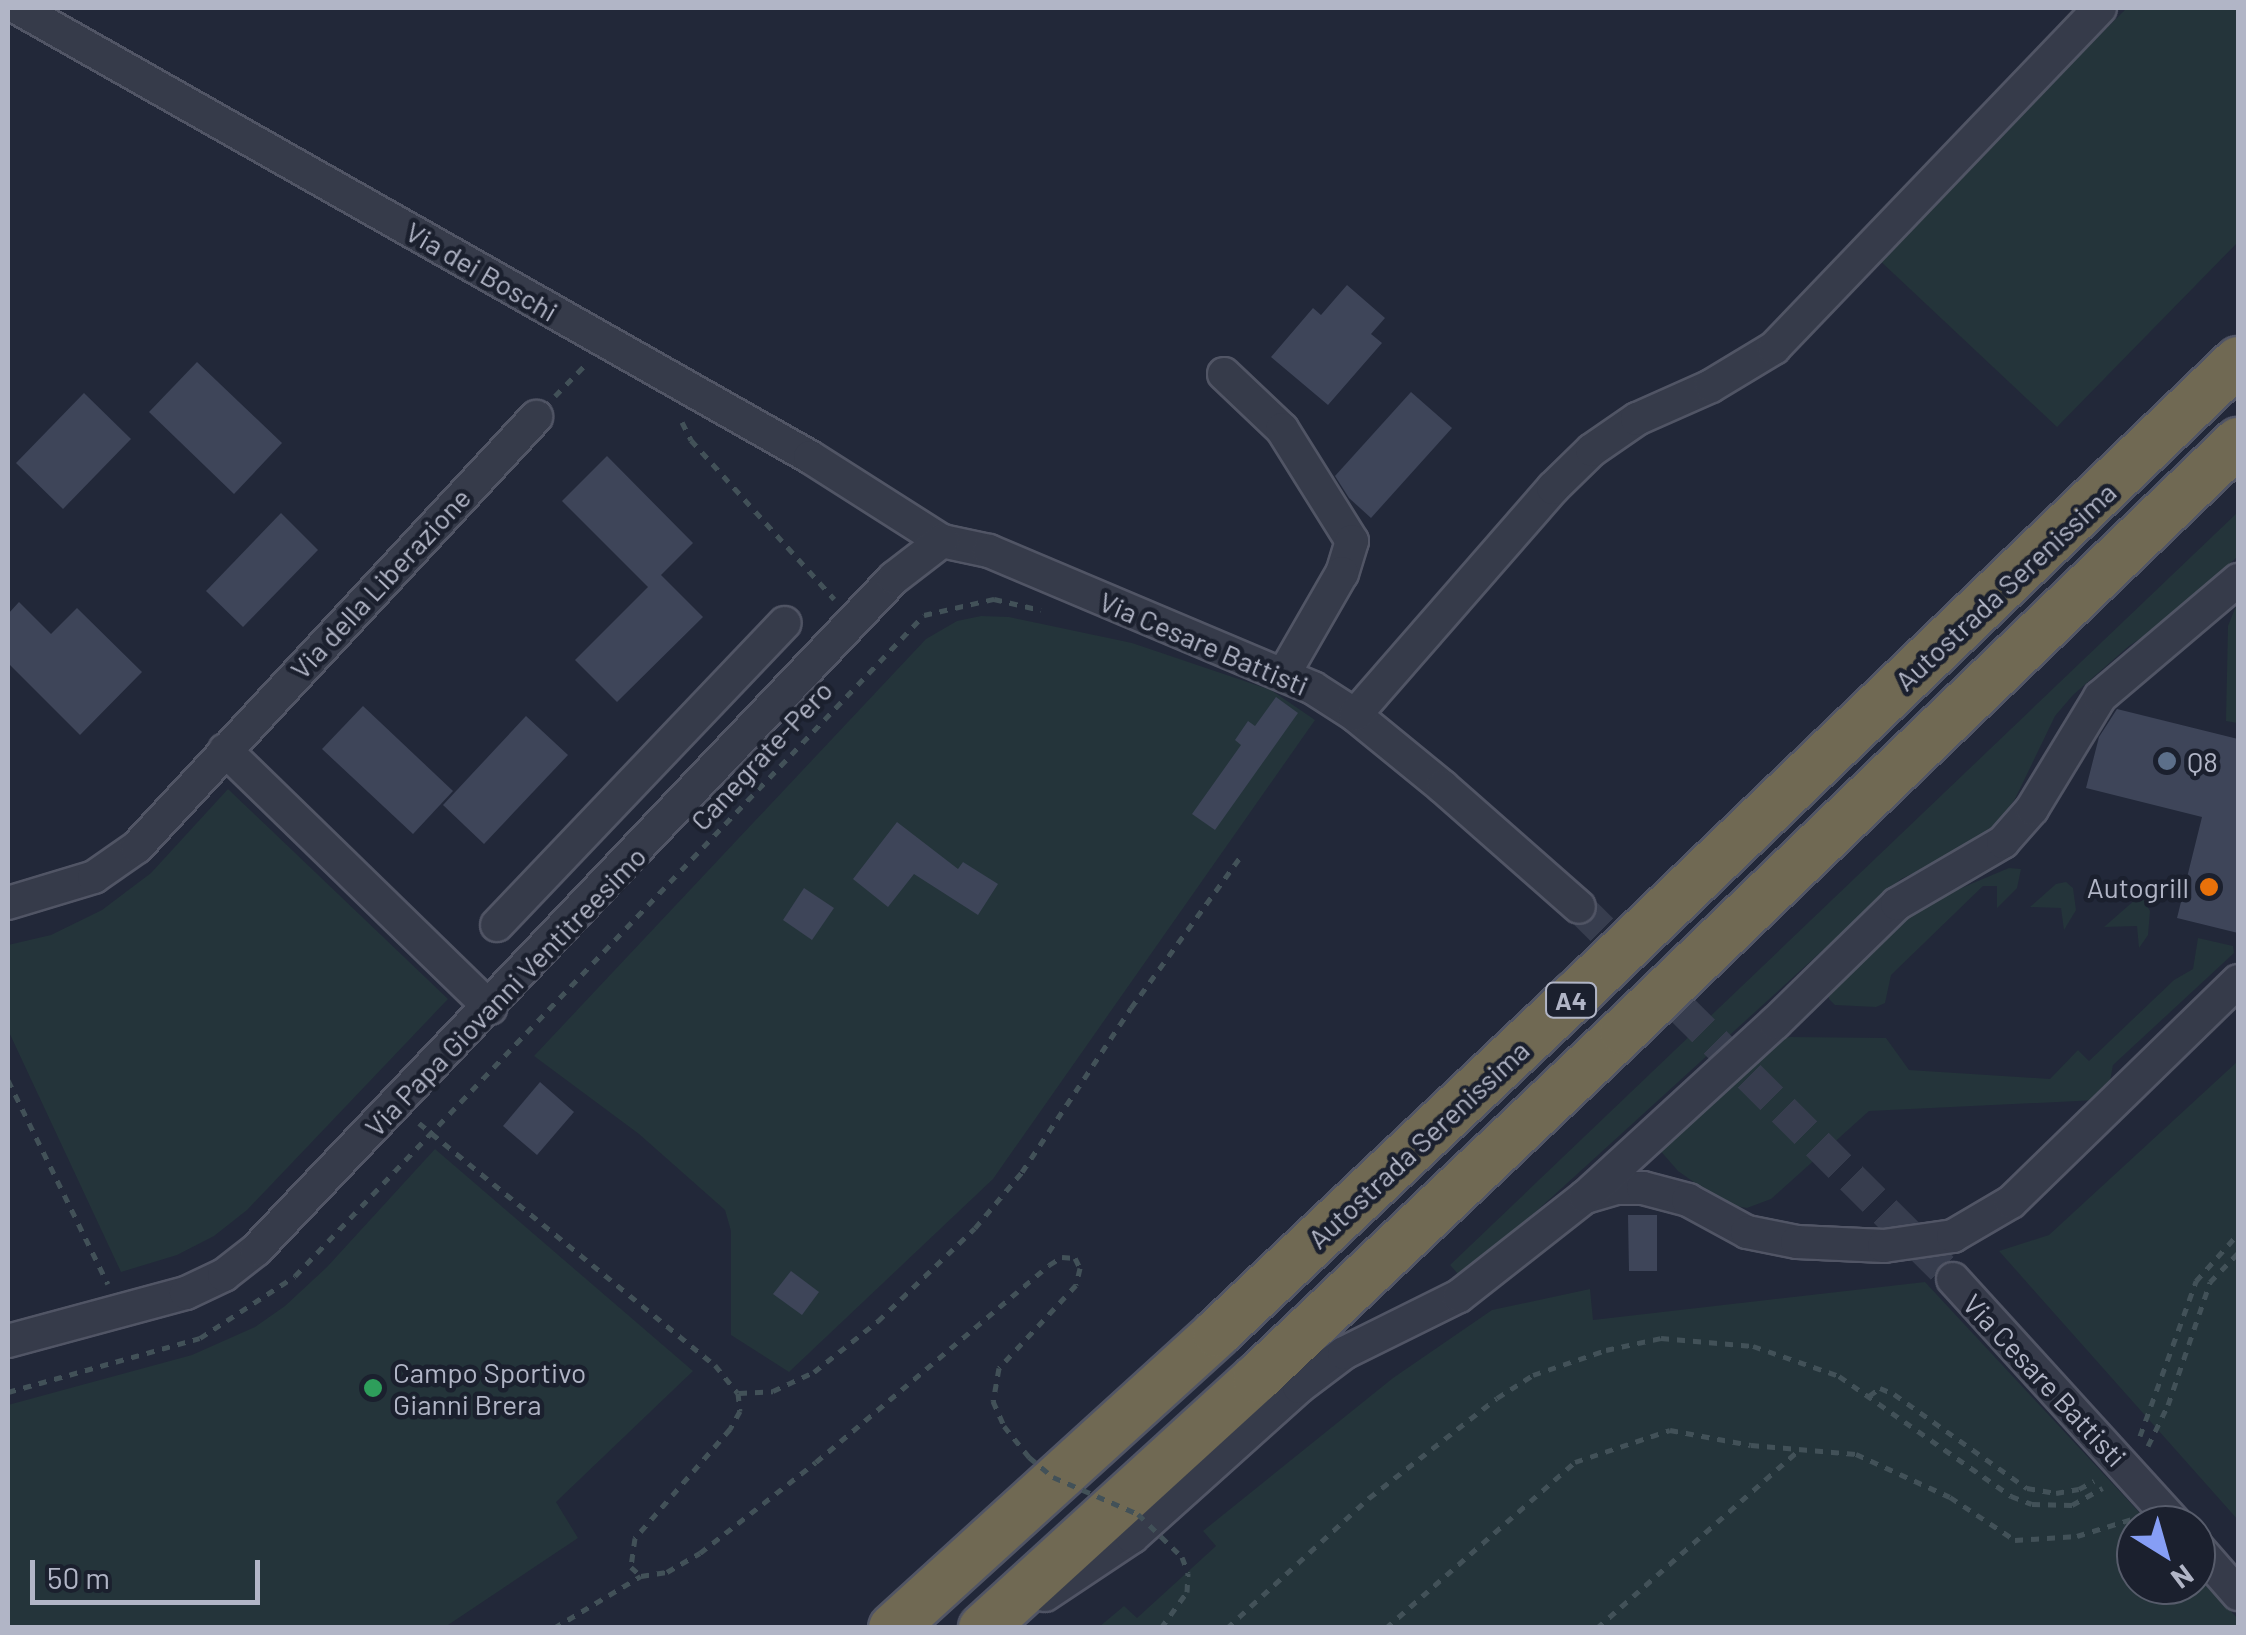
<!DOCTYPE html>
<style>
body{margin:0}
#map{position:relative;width:2246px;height:1635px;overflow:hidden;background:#222839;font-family:Barlow,sans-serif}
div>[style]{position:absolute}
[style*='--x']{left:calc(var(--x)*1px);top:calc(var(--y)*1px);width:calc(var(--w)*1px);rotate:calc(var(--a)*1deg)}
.green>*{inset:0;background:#24343a}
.building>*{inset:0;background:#3e4559}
.minor-tunnel>*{height:32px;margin-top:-16px;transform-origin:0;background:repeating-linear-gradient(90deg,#373d4e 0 32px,transparent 0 48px)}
.path>*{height:5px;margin-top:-2.5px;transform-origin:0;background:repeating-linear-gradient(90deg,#425158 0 8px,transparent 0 16px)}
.roads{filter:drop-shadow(2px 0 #515565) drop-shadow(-2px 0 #515565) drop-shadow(0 2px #515565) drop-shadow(0 -2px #515565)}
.minor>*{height:32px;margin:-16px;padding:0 16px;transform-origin:16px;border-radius:16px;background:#363b4a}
.highway>*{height:48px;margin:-24px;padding:0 24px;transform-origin:24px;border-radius:24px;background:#706953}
.path-bridge>*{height:5px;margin-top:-2.5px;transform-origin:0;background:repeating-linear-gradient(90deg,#425158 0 8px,transparent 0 16px)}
.dots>*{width:28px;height:28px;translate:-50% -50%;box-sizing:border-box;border:5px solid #1b202e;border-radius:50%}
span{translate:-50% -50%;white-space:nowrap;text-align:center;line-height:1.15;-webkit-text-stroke:9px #1b202e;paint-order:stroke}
.shield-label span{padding:2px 8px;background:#1b202e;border:2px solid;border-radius:8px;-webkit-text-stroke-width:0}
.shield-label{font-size:25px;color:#b1b5c6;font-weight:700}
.street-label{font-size:28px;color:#b1b5c6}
.poi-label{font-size:28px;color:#b1b5c6}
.left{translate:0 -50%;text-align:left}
.right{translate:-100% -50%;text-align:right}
.frame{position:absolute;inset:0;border:10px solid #b1b5c6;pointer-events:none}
.north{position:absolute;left:2116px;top:1505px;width:100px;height:100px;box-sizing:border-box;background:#1b202e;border:2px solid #575c6b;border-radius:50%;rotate:143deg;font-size:28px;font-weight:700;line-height:40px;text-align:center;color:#b1b5c6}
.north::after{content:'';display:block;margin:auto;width:35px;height:45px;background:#869ef5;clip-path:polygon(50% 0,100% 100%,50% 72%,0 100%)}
.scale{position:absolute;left:30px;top:1560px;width:230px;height:45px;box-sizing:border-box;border:5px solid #b1b5c6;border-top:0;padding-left:12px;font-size:30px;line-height:35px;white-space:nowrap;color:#b1b5c6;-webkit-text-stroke:8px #1b202e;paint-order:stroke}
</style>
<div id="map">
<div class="green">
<i style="clip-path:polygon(2127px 8px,2238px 8px,2238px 242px,2057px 427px,1876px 257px)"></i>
<i style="clip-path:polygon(2238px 512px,2238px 556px,2175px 616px,2129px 646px,2073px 695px,2055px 716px,2015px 799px,1992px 831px,1972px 846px,1901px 879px,1519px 1227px,1458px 1274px,1450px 1265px)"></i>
<i style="clip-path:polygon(2238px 601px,2238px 722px,2237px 723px,2226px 721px,2228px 626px)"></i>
<i style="clip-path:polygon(981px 616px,1009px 617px,1132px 643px,1271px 690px,1315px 720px,993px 1179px,789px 1372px,731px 1335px,731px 1231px,725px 1210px,639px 1134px,534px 1056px,926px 639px,957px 621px)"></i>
<i style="clip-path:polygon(228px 789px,448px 999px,247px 1210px,214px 1236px,177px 1255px,121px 1272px,8px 1030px,8px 945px,51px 935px,102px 910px,151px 873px)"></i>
<i style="clip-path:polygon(2009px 868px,2021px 869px,2017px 888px,1997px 908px,1997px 886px,1983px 886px,1891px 975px,1885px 1003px,1876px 1007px,1835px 1005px,1829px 999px,1829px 992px,1916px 907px)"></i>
<i style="clip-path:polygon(2066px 882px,2073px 888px,2076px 910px,2064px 930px,2061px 908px,2030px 907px,2056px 884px)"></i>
<i style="clip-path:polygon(2136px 899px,2143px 899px,2150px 911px,2148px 935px,2139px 948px,2137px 926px,2104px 927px)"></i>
<i style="clip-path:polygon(2198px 938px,2233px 946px,2234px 953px,2113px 1065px,2109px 1086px,2097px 1100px,1869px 1111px,1771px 1199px,1747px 1208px,1725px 1204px,1678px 1171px,1658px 1148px,1778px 1040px,1790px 1037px,1886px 1038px,1909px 1070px,2050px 1079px,2078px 1050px,2089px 1061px,2174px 980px,2193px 969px)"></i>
<i style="clip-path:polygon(2238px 1061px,2238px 1520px,1999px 1251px,2049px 1235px)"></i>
<i style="clip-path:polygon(435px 1149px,693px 1371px,556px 1502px,578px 1538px,445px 1627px,8px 1627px,8px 1405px,192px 1355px,255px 1327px,285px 1306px,327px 1267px)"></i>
<i style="clip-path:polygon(1925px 1282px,2151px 1525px,2136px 1525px,2136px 1585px,2196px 1585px,2196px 1573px,2238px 1619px,2238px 1627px,1099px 1627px,1124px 1606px,1137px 1618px,1216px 1546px,1203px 1531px,1393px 1378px,1492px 1310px,1590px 1289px,1593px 1320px)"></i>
</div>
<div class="building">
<i style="clip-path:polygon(1347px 285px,1385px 318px,1371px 334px,1382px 343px,1328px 405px,1271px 357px,1313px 308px,1321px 315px)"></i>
<i style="clip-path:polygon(197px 362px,282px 443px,234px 494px,149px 412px)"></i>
<i style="clip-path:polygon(1411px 392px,1452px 428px,1371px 518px,1349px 498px,1335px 476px)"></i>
<i style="clip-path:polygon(84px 393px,131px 439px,63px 509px,16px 463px)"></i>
<i style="clip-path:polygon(607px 456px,693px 543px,661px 575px,703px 617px,617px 702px,575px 660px,648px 587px,562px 501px)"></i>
<i style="clip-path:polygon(281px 513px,318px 550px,243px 627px,206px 591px)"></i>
<i style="clip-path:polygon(19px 602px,51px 634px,77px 608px,142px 672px,80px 735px,8px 663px,8px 614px)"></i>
<i style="clip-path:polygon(1276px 697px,1298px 713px,1215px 830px,1192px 814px,1241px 745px,1235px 740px,1248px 721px,1255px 726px)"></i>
<i style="clip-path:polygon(363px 706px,453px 791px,413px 834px,322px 749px)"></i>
<i style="clip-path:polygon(2117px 709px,2238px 739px,2238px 933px,2177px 918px,2202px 817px,2086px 788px,2099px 737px)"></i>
<i style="clip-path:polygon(526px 716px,568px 755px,484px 844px,443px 805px)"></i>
<i style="clip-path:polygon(897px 822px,958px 869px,963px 862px,998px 884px,978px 915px,914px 874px,888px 907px,853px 879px)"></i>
<i style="clip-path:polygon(804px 888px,834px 908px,812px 940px,783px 920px)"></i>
<i style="clip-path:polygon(540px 1082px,574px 1112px,537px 1155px,503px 1126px)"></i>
<i style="clip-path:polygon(1628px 1215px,1657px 1215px,1657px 1271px,1629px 1271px)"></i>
<i style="clip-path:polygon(791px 1271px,819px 1292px,802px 1315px,773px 1294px)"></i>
</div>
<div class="minor-tunnel">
<i style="--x:1579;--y:907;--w:528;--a:44.85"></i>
</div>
<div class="path">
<i style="--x:555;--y:396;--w:45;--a:-45.9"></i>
<i style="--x:682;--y:422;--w:20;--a:63"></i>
<i style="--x:691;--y:440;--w:214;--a:48"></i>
<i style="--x:8;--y:1080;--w:227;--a:63.9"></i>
<i style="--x:419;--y:1123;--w:382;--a:39.3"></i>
<i style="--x:715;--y:1365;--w:36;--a:51"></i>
<i style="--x:738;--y:1393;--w:18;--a:84"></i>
<i style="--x:740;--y:1411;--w:21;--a:119"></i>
<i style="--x:730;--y:1429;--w:145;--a:131.1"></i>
<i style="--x:635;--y:1538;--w:29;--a:98"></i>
<i style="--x:631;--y:1567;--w:13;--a:42"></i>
<i style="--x:641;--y:1576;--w:26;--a:-9"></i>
<i style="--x:667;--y:1572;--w:38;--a:-30"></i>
<i style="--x:700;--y:1553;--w:147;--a:-38.1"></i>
<i style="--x:816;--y:1462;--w:305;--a:-40.2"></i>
<i style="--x:1049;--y:1265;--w:15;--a:-32"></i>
<i style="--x:1062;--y:1257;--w:13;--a:4"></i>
<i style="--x:1075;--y:1258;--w:11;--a:63"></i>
<i style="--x:1080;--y:1268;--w:17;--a:103"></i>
<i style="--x:1076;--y:1285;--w:113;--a:132.9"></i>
<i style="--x:999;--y:1368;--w:34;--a:100"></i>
<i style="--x:993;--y:1401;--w:27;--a:66"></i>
<i style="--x:8;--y:1392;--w:199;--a:-15.7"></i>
<i style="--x:200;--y:1338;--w:113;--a:-33.1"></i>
<i style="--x:295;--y:1276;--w:912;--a:-46.42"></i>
<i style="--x:924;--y:615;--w:72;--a:-12.9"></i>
<i style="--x:994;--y:599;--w:48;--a:13.2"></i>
<i style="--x:739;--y:1393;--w:34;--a:-3"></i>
<i style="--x:773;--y:1391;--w:45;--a:-24.9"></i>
<i style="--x:814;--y:1372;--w:82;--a:-38.6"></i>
<i style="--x:878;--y:1321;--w:134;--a:-43.8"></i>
<i style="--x:975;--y:1228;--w:73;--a:-50"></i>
<i style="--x:1022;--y:1172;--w:197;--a:-56.4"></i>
<i style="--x:1131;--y:1008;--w:191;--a:-54.1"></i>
<i style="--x:1869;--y:1396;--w:14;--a:-36"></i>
<i style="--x:1880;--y:1388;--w:15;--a:23"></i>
<i style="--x:1894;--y:1394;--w:163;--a:35.3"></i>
<i style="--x:2027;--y:1488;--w:29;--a:10"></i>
<i style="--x:2056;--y:1493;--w:23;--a:-10"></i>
<i style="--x:2079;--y:1489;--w:17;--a:-28"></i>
<i style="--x:2140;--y:1436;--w:165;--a:-70.1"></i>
<i style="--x:2196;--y:1281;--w:63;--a:-48.2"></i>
<i style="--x:2148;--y:1446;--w:46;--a:-64"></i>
<i style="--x:2168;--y:1405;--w:130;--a:-71.1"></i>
<i style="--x:2210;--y:1282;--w:40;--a:-46"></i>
<i style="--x:554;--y:1628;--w:101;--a:-30.9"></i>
<i style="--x:1161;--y:1628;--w:44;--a:-54.2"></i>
<i style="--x:1187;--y:1592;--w:19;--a:-87"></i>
<i style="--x:1227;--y:1628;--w:193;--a:-42.5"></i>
<i style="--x:1369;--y:1498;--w:162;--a:-38"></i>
<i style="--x:1497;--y:1398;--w:43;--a:-32.6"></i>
<i style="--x:1533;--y:1375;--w:77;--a:-18.9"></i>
<i style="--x:1606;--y:1350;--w:56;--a:-12.3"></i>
<i style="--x:1661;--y:1338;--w:92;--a:5"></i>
<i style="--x:1753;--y:1346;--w:91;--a:19.2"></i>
<i style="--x:1839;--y:1376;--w:210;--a:34.9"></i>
<i style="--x:2011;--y:1496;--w:22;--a:21"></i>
<i style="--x:2032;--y:1504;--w:40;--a:1.4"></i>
<i style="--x:2072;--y:1505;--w:35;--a:-29"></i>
<i style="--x:1386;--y:1628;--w:252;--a:-41.3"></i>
<i style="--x:1575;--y:1462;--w:100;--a:-18.6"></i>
<i style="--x:1670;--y:1430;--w:82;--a:10.5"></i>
<i style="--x:1751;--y:1445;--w:105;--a:4.9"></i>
<i style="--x:1856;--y:1454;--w:103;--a:24.6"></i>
<i style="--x:1950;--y:1497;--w:78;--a:33.5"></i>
<i style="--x:2015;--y:1540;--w:62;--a:-3.7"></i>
<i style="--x:2077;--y:1536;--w:58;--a:-17.2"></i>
<i style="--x:1597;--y:1628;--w:268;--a:-41.4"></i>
</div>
<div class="roads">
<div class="minor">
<i style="--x:18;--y:8;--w:910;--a:29.55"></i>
<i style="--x:810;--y:457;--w:156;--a:32.5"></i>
<i style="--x:942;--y:541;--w:48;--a:12"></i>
<i style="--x:989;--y:551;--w:352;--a:22.9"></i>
<i style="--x:1313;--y:688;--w:50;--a:32.7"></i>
<i style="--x:1355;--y:715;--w:114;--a:39.3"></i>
<i style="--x:1443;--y:787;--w:181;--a:41.4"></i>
<i style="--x:1224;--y:374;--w:80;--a:43.5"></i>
<i style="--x:1282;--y:429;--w:132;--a:58"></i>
<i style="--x:1352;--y:541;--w:34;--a:107"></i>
<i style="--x:1342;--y:573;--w:116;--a:119.9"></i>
<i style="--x:1355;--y:715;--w:301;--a:-48.9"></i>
<i style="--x:1553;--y:488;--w:54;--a:-44.3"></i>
<i style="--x:1592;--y:450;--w:55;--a:-34.6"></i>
<i style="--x:1637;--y:419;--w:81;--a:-24"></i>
<i style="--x:1711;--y:386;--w:74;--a:-31.1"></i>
<i style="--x:1774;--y:348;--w:471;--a:-46.2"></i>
<i style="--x:225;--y:750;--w:370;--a:44.2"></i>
<i style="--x:8;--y:903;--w:90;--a:-16.8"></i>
<i style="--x:94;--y:877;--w:52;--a:-34.9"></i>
<i style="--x:137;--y:847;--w:587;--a:-47.14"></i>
<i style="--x:497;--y:925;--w:417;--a:-46.4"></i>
<i style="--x:1585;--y:1197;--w:33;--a:-16"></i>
<i style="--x:1617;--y:1188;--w:26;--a:0"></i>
<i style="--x:1643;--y:1188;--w:47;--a:14.9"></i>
<i style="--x:1688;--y:1200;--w:67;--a:28.5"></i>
<i style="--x:1747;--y:1232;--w:51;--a:11.3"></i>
<i style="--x:1797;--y:1242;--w:87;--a:2.6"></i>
<i style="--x:1884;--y:1246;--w:70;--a:-8.2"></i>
<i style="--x:1953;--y:1236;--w:67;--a:-30.4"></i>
<i style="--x:2011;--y:1202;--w:317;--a:-44.2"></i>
<i style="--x:1953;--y:1279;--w:333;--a:47.7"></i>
<i style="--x:8;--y:1341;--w:184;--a:-15.1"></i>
<i style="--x:186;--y:1293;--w:42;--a:-25.3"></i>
<i style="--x:224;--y:1275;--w:41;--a:-38"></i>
<i style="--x:256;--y:1250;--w:927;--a:-46.49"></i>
<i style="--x:894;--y:578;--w:61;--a:-37.6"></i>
<i style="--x:2196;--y:1546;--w:64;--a:48.8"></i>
<i style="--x:1045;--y:1595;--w:105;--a:-33.7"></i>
<i style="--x:1132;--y:1537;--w:224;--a:-41.9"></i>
<i style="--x:1299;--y:1387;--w:56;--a:-37.1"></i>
<i style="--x:1344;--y:1353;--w:128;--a:-26.4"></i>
<i style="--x:1459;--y:1296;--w:160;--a:-38.2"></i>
<i style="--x:1585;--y:1197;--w:258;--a:-42.5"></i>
<i style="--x:1775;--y:1023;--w:170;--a:-44.3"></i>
<i style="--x:1897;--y:904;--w:123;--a:-30.3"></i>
<i style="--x:2003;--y:842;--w:44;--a:-48.7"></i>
<i style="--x:2032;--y:809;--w:131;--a:-58.7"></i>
<i style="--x:2100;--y:697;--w:181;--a:-40.3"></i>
</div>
<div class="highway">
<i style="--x:893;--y:1628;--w:438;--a:-42.3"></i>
<i style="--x:1217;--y:1333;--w:492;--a:-43.3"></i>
<i style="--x:1575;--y:996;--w:918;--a:-43.76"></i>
<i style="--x:983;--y:1628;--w:371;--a:-42.4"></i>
<i style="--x:1257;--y:1378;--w:505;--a:-43.4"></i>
<i style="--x:1624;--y:1031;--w:851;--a:-43.81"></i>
</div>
</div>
<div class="path-bridge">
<i style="--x:1004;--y:1426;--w:40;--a:51"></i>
<i style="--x:1029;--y:1457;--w:31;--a:40"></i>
<i style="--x:1053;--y:1477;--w:93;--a:23.5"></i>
<i style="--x:1138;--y:1514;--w:62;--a:44.3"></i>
<i style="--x:1182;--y:1557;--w:17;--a:69"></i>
</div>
<div class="dots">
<i style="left:2167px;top:761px;background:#5c6f8a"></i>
<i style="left:2209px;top:887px;background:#e8710a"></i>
<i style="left:373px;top:1388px;background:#2e9e5b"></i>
</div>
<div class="shield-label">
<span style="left:1571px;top:1000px">A4</span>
</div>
<div class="street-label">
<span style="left:482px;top:271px;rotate:30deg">Via dei Boschi</span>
<span style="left:380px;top:583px;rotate:-47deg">Via della Liberazione</span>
<span style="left:2005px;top:586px;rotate:-43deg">Autostrada Serenissima</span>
<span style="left:1204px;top:643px;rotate:23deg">Via Cesare Battisti</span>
<span style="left:761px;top:755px;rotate:-47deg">Canegrate-Pero</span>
<span style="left:505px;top:991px;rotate:-46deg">Via Papa Giovanni Ventitreesimo</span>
<span style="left:1418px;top:1144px;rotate:-43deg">Autostrada Serenissima</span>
<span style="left:2045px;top:1380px;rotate:47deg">Via Cesare Battisti</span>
</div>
<div class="poi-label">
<span class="left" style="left:2187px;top:761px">Q8</span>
<span class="right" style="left:2189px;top:887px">Autogrill</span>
<span class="left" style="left:393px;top:1388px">Campo Sportivo<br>Gianni Brera</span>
</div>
<div class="frame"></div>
<div class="north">N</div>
<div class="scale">50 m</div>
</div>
